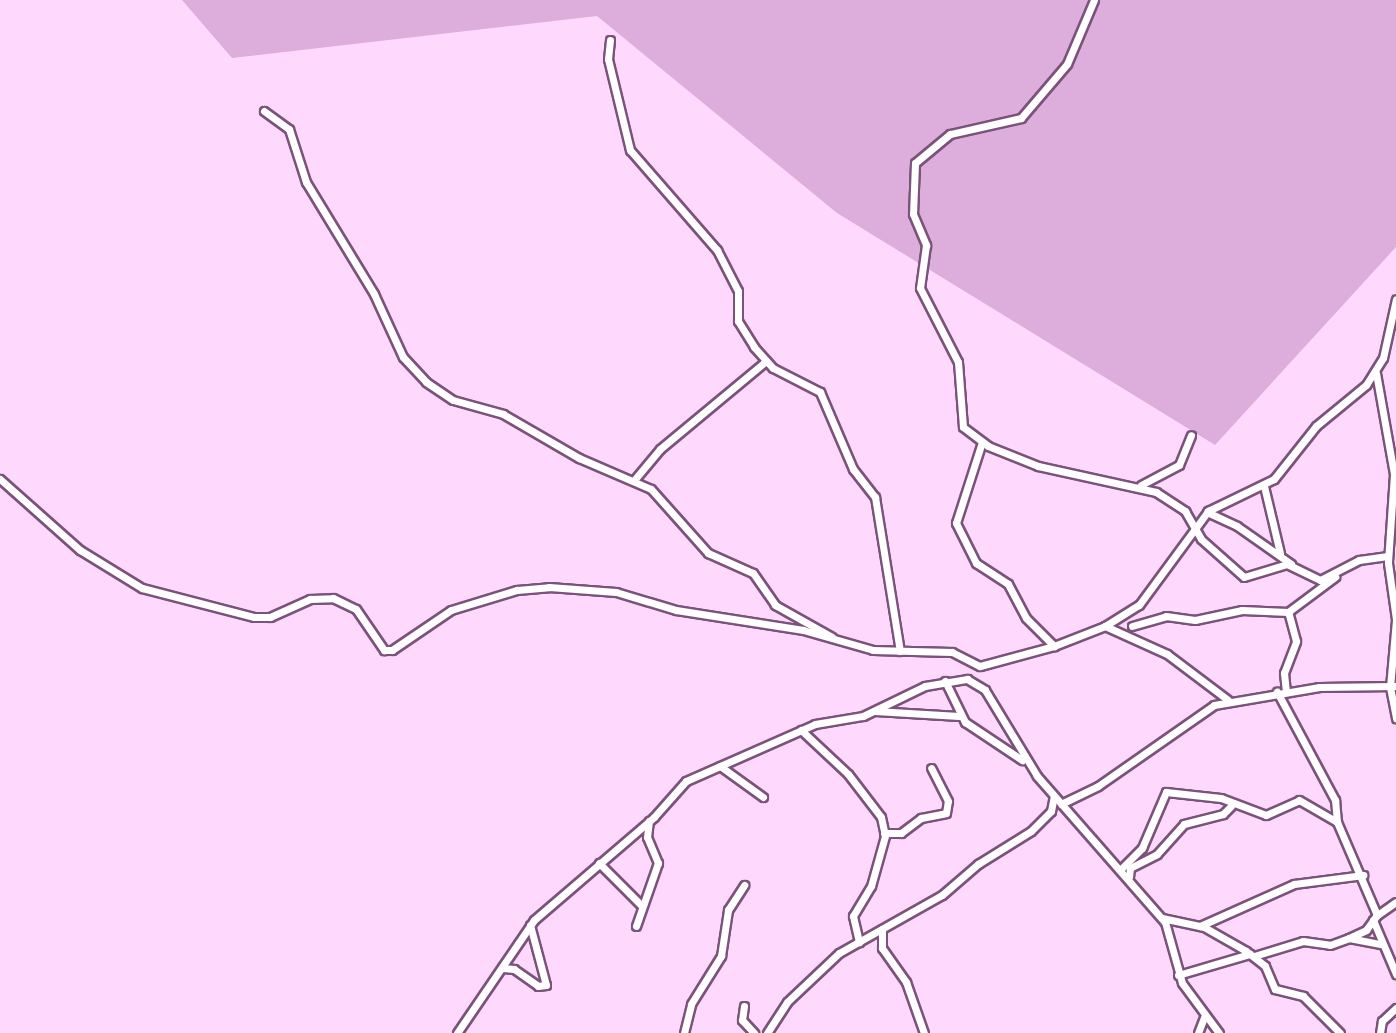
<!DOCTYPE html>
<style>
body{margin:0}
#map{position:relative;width:1396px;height:1033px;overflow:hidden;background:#ffd9fd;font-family:"Space Grotesk",sans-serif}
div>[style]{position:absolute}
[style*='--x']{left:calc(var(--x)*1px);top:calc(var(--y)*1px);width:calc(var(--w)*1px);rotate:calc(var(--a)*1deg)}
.green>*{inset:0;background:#ddaddb}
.roads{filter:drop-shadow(2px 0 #7b537a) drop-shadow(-2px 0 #7b537a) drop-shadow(0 2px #7b537a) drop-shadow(0 -2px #7b537a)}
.street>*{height:7px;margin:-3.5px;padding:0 3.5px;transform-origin:3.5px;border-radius:3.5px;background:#fff}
span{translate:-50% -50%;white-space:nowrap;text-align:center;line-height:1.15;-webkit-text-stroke:6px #faf1fa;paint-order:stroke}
</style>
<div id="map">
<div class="green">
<i style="clip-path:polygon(182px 0,1396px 0,1396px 247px,1215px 445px,837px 213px,597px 16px,232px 58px)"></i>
</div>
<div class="roads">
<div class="street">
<i style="--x:1094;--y:0;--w:69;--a:112.9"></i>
<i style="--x:1067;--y:64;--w:71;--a:130.4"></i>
<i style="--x:1021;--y:118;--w:73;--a:167.3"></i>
<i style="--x:950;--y:134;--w:45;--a:140.4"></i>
<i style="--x:915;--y:163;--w:51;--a:92.2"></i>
<i style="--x:913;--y:214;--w:34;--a:67"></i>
<i style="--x:926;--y:245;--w:43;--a:97.9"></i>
<i style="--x:920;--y:288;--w:83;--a:62.8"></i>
<i style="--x:958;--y:362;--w:65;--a:85.6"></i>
<i style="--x:963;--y:427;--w:31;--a:37"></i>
<i style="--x:988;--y:446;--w:54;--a:21.8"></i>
<i style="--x:1038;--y:466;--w:121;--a:12.4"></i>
<i style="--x:1156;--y:492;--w:35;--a:33"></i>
<i style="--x:1185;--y:511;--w:32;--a:60"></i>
<i style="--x:1201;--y:539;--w:57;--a:41.5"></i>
<i style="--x:1244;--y:577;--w:45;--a:-16.8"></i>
<i style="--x:1287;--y:564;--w:37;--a:26"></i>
<i style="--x:1320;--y:580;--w:44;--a:-27.1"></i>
<i style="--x:1359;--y:560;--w:29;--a:-8"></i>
<i style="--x:610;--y:40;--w:19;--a:96"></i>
<i style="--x:608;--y:59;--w:94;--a:76.4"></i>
<i style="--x:630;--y:150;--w:133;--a:49"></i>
<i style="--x:717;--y:250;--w:46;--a:62.9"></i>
<i style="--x:738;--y:291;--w:30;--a:90"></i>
<i style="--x:738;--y:321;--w:31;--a:58"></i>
<i style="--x:754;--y:347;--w:28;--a:48"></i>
<i style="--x:773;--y:368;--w:53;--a:27.1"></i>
<i style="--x:820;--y:392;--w:84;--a:66.8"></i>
<i style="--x:853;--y:469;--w:36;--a:52"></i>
<i style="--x:875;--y:497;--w:156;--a:80.8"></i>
<i style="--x:264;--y:111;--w:31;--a:36"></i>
<i style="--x:289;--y:129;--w:56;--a:72.2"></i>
<i style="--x:306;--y:182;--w:131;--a:58.7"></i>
<i style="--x:374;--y:294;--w:69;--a:65.3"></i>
<i style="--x:403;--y:357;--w:34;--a:47"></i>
<i style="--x:426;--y:382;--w:32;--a:34"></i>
<i style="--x:453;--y:400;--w:52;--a:15.6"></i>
<i style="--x:503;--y:414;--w:88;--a:30.1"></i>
<i style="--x:579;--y:458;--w:78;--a:23.3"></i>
<i style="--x:651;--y:489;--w:86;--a:48.3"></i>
<i style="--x:708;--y:553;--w:49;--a:24"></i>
<i style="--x:753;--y:573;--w:39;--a:55"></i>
<i style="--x:775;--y:605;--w:65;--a:29.3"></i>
<i style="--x:1376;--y:373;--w:103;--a:79.9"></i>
<i style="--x:1394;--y:474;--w:89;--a:93.9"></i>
<i style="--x:1388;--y:563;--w:57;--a:81.9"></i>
<i style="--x:982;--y:442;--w:85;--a:107.8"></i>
<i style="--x:956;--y:523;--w:45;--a:63.4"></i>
<i style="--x:976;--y:563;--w:38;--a:33"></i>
<i style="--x:1008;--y:584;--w:38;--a:62"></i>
<i style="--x:1026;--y:618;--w:40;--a:45"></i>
<i style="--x:0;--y:479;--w:107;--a:41.6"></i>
<i style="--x:80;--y:550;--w:73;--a:31.5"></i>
<i style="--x:142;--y:588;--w:116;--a:14.5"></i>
<i style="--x:254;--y:617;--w:16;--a:0"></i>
<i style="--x:270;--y:617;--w:44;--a:-24.2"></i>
<i style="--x:310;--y:599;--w:23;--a:-2"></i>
<i style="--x:333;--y:598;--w:25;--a:26"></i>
<i style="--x:356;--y:609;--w:50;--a:55.7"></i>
<i style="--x:384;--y:650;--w:8;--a:0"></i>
<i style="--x:392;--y:650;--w:71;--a:-34.1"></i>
<i style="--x:451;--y:610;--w:69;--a:-16.9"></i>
<i style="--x:517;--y:590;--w:32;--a:-5"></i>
<i style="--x:549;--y:587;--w:67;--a:4.3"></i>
<i style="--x:616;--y:592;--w:63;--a:16.7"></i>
<i style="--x:676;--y:610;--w:129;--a:8.9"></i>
<i style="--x:803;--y:630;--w:73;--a:15.9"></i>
<i style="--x:873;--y:650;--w:79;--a:1.5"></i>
<i style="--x:952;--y:652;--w:31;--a:27"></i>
<i style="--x:980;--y:666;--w:77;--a:-15.1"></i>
<i style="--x:1054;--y:646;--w:55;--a:-21.4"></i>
<i style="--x:1105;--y:626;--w:40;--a:-32"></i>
<i style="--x:1139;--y:605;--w:117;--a:-53.7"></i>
<i style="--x:1208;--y:511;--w:73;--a:-25.9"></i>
<i style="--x:1274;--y:479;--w:68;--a:-51.6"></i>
<i style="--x:1316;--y:426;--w:65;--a:-39.4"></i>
<i style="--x:1366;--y:385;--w:32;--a:-58"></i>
<i style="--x:1383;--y:358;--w:60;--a:-77.6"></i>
<i style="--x:635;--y:479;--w:39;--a:-50"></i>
<i style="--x:660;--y:449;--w:138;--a:-39.7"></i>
<i style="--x:1141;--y:485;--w:43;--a:-27.8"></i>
<i style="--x:1179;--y:465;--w:32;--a:-68"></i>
<i style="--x:1264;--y:486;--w:69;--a:76.6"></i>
<i style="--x:1207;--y:512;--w:33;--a:25"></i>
<i style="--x:1237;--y:526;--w:66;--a:35.1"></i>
<i style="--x:1396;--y:620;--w:67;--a:95.1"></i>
<i style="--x:1390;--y:687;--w:32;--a:79"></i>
<i style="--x:1105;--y:626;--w:68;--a:24.3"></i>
<i style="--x:1167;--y:654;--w:76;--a:37"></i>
<i style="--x:1132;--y:626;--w:35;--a:-16"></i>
<i style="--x:1166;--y:616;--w:29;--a:8"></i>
<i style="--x:1195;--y:620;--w:48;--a:-12"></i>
<i style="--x:1242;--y:610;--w:46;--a:2.5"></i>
<i style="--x:1288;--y:612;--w:59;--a:-36.7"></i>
<i style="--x:945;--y:681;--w:46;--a:64"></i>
<i style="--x:965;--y:722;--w:69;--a:33.7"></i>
<i style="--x:1286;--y:692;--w:19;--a:-96"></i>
<i style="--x:1284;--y:673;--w:34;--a:-69"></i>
<i style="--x:1296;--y:641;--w:30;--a:-105"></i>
<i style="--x:875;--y:711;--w:84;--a:3.4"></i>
<i style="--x:801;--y:730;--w:64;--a:43.1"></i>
<i style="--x:848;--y:774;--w:54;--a:52.5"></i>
<i style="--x:881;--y:817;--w:19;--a:78"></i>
<i style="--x:885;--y:836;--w:52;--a:105.6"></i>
<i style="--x:871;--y:886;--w:35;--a:121"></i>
<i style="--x:853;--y:916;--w:27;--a:77"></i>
<i style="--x:720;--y:766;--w:53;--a:35.8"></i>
<i style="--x:1061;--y:804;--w:41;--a:-25.9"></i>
<i style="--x:1098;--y:786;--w:141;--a:-34.9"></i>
<i style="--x:1214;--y:705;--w:107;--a:-9.7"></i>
<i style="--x:1319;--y:687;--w:77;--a:-0.7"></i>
<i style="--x:884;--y:833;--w:17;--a:0"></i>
<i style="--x:901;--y:833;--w:25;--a:-37"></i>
<i style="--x:921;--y:818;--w:25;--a:-11"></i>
<i style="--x:946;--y:813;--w:12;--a:-81"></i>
<i style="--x:948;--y:801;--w:37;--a:-117"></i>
<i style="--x:599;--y:863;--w:59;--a:45"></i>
<i style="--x:1121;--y:869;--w:30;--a:-45"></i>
<i style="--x:1142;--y:848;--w:61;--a:-66.8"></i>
<i style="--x:1166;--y:792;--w:55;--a:6.2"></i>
<i style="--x:1221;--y:798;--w:48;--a:20.7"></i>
<i style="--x:1266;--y:815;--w:36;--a:-24"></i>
<i style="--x:1299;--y:800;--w:44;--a:30.1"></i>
<i style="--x:1129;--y:877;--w:9;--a:-84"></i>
<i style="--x:1130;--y:868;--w:30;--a:-27"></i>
<i style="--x:1157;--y:854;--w:40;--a:-48"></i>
<i style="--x:1184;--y:824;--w:40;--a:-14.4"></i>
<i style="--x:1223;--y:814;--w:11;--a:-45"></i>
<i style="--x:1376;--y:916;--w:24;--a:-35"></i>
<i style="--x:1162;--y:918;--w:43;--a:12.1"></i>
<i style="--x:1204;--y:927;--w:48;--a:29.7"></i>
<i style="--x:1246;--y:951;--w:24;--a:38"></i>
<i style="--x:1265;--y:966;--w:25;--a:67"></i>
<i style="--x:1275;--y:989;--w:29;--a:14"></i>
<i style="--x:1303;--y:996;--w:52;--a:45"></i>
<i style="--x:1373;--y:920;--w:59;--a:66.9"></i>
<i style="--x:636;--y:926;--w:67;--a:-70.8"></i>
<i style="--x:658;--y:863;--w:28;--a:-113"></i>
<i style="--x:647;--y:837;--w:16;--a:-83"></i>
<i style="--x:1200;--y:926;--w:103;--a:-24.1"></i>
<i style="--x:1294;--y:884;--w:70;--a:-7.4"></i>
<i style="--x:882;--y:929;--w:19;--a:90"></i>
<i style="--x:882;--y:948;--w:42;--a:54.8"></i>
<i style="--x:906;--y:982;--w:54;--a:70.6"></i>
<i style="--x:1349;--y:938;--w:32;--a:11"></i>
<i style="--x:1254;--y:956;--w:51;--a:-17"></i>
<i style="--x:1303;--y:941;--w:27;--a:8"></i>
<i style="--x:1330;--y:945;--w:20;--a:-20"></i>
<i style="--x:1349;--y:938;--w:19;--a:-25"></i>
<i style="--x:1366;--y:930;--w:19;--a:-54"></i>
<i style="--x:1377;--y:915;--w:101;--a:-113.3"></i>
<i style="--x:1337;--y:822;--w:22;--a:-95"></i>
<i style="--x:1335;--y:800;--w:123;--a:-118.2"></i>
<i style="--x:503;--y:968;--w:11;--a:5"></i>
<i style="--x:514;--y:969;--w:29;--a:35"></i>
<i style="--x:538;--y:986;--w:8;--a:-7"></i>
<i style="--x:546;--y:985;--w:62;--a:-104.9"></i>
<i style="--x:1178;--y:975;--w:75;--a:-16.3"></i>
<i style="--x:744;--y:1006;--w:14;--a:98"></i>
<i style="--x:742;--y:1020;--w:18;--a:47"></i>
<i style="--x:457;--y:1033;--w:137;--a:-55.7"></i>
<i style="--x:534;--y:920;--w:158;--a:-40.6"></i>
<i style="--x:654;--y:817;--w:48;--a:-48.4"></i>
<i style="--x:686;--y:781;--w:141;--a:-23.8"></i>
<i style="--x:815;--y:724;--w:49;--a:-9.5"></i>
<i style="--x:863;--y:716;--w:69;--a:-25.8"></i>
<i style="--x:925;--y:686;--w:43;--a:-9.5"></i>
<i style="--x:967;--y:679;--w:21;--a:31"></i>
<i style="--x:985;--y:690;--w:100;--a:58.8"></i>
<i style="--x:1037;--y:776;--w:194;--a:48.8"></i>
<i style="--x:1165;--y:922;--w:63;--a:74.4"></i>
<i style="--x:1182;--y:983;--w:62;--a:53.5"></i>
<i style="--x:684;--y:1033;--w:30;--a:-76"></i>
<i style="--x:691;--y:1004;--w:57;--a:-58"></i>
<i style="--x:721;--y:956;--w:47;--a:-81.3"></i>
<i style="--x:728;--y:910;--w:30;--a:-57"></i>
<i style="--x:767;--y:1033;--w:37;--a:-57"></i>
<i style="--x:787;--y:1002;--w:71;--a:-43.3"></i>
<i style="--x:839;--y:953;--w:118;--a:-29.4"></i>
<i style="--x:942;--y:895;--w:48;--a:-40.7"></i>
<i style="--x:978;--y:864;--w:62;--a:-31.9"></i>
<i style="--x:1031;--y:831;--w:28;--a:-45"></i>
<i style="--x:1051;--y:811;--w:15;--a:-79"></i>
<i style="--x:1198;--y:1033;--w:19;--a:-69"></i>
<i style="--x:1380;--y:1033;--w:12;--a:-81"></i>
<i style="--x:1382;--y:1021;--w:19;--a:-43"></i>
</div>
</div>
</div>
